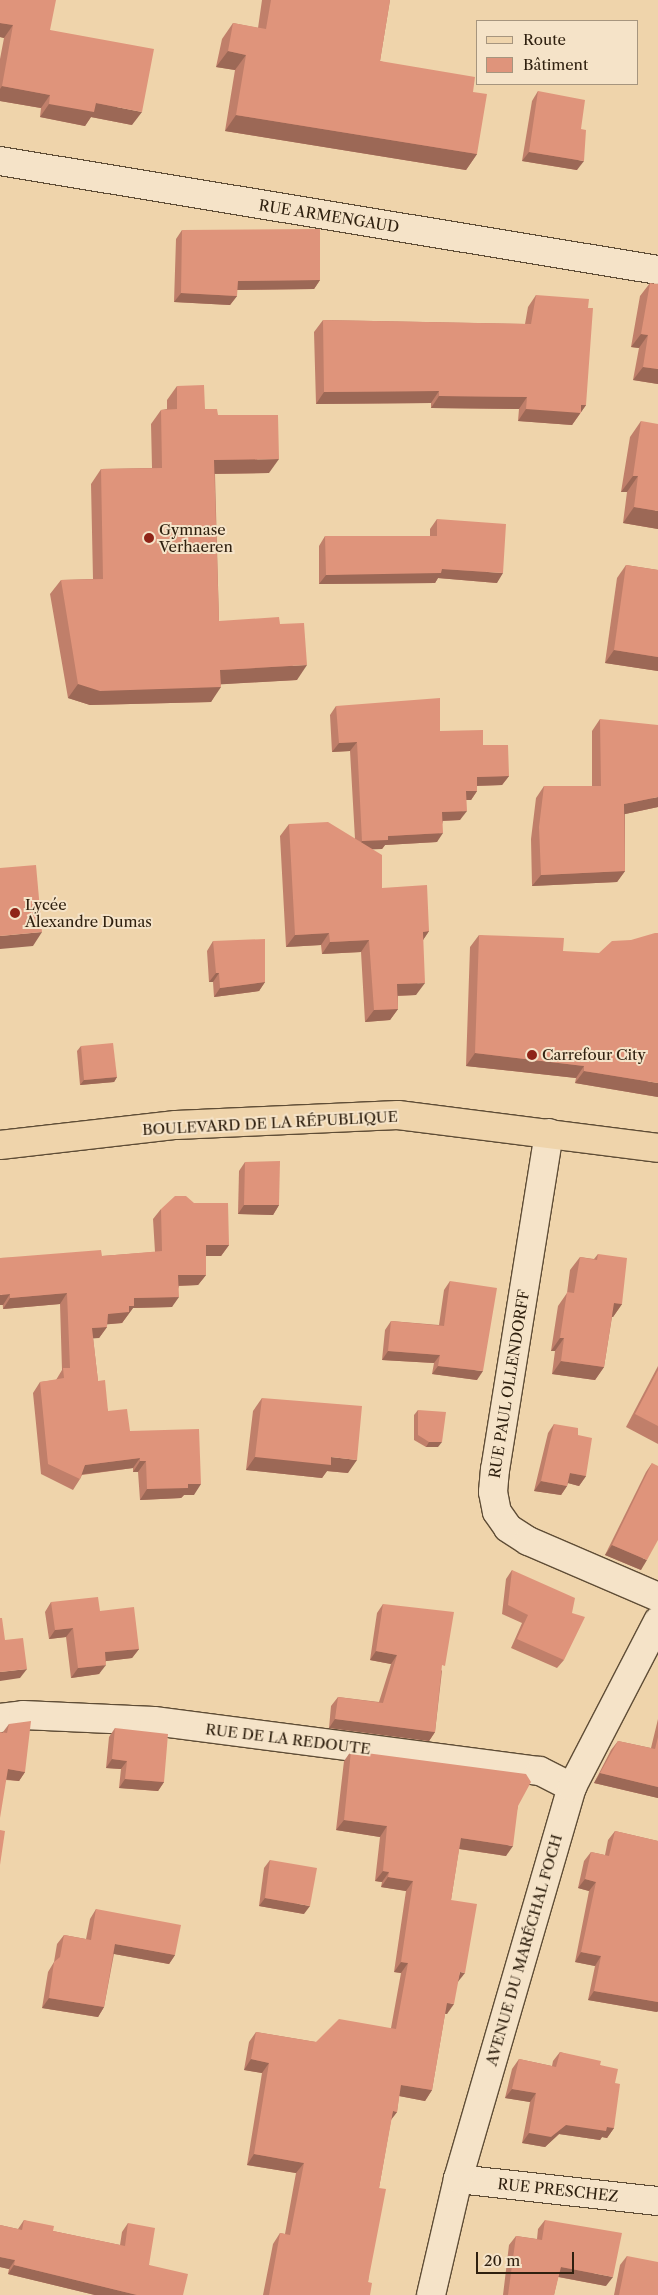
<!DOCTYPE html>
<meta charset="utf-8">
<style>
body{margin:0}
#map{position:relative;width:658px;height:2295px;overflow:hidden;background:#efd4ab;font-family:"Libre Caslon Text",serif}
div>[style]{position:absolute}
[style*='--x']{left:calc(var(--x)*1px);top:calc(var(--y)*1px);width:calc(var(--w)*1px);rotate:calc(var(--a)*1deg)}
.roads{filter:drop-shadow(1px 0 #5f4d36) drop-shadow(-1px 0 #5f4d36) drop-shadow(0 1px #5f4d36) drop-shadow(0 -1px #5f4d36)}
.street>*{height:28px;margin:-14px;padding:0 14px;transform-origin:14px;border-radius:14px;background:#f5e3c8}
.primary>*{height:28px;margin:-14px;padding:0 14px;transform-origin:14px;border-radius:14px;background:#efd4ab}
.wall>*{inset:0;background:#c07f6a}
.shaded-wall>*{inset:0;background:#9c6856}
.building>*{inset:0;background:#df947b}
.dots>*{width:14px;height:14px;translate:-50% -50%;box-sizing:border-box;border:2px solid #f5e3c8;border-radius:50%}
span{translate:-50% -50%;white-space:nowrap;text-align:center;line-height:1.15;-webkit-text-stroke:4px #f5e3c8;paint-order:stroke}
.street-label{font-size:15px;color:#2f200f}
.poi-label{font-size:15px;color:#2f200f}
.left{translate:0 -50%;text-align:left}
.legend{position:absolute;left:476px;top:20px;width:162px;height:65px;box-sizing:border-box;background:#f5e3c8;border:1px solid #a6957e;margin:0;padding:6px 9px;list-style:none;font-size:15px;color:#2f200f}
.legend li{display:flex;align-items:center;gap:10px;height:25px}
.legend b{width:25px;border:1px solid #a6957e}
.scale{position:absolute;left:476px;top:2252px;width:98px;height:22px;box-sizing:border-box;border:2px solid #2f200f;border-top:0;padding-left:6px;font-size:15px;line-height:18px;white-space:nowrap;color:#2f200f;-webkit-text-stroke:4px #f5e3c8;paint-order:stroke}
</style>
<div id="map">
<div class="roads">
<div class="street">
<i style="--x:0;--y:161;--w:667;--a:9.41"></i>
<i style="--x:549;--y:1133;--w:340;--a:99.1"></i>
<i style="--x:495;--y:1469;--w:23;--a:95"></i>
<i style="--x:493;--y:1492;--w:20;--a:79"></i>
<i style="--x:497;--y:1512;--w:19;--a:55"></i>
<i style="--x:508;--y:1528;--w:24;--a:33"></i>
<i style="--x:528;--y:1541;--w:142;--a:23.3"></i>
<i style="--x:0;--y:1718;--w:23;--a:-7"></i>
<i style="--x:23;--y:1715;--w:131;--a:2.6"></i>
<i style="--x:154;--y:1721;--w:389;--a:7.4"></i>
<i style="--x:540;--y:1771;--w:36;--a:27"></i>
<i style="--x:458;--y:2179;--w:201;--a:6.3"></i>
<i style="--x:431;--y:2295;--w:119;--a:-76.9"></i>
<i style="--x:458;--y:2179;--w:408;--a:-73.8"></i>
<i style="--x:572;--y:1787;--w:187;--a:-62.6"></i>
</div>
<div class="primary">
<i style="--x:0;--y:1145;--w:177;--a:-6.5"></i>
<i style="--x:176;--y:1125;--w:222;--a:-2.6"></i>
<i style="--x:398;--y:1115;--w:262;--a:7.2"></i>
</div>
</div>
<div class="wall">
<i style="clip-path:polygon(0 0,50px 30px,132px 125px,91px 117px,85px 126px,40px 117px,41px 108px,0 101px,0 59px,4px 38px,0 37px)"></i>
<i style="clip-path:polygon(262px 0,390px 0,380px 61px,473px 92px,477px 154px,466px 170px,225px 131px,235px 70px,216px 67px,222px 39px,233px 23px,258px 28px)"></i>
<i style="clip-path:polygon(538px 91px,581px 129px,577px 170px,522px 161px,532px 101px)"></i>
<i style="clip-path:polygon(182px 230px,320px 280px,314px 289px,237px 290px,237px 296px,230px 305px,174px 302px,176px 239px)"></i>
<i style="clip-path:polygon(650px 283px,658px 384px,633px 380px,639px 348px,631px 347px,640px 296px)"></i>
<i style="clip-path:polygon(536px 295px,586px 405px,572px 425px,518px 421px,519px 409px,431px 408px,431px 403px,316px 404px,314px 332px,323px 320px,525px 324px,528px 307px)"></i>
<i style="clip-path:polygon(177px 386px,205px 409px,218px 415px,269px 473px,215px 474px,219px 621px,280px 624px,297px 680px,221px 684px,211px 702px,90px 705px,68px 698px,50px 594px,61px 580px,93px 579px,91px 484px,101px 469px,152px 468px,151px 424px,161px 410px,167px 409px,167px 400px)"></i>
<i style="clip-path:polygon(641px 421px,658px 529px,623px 523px,627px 492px,621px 492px,630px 437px)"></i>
<i style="clip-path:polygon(437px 519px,497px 583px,438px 578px,435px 583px,319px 584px,319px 546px,325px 536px,430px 536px,430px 529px)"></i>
<i style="clip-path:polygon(626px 565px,658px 570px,658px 671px,605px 663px,617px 578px)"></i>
<i style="clip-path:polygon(336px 706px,440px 731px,483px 745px,509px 776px,502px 785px,477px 786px,477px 791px,471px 800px,466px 800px,460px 820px,443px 821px,437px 842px,385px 845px,382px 849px,372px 849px,382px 888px,429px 931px,423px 940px,416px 995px,398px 996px,398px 1009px,390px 1020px,365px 1022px,361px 952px,322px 954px,321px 945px,286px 947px,280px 836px,289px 824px,355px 839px,350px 751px,332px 752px,330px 715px)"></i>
<i style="clip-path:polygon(600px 719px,658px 807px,625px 814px,625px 871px,617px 882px,532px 886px,531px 839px,536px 798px,544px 786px,592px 786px,592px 731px)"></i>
<i style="clip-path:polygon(479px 935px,563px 951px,658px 1097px,575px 1083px,576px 1078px,466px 1066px,470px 947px)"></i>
<i style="clip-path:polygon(213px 941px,265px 982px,259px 991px,214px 997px,213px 982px,209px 982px,207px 951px)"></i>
<i style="clip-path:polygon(81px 1046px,117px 1077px,114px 1082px,80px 1085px,77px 1051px)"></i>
<i style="clip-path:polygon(245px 1162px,279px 1205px,273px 1215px,238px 1214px,239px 1171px)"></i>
<i style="clip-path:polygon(161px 1209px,229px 1245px,221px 1256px,206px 1256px,206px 1275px,198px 1285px,179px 1286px,172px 1307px,133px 1308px,122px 1323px,107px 1324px,107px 1327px,99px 1338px,93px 1338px,98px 1381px,108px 1411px,130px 1431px,194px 1495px,184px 1495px,181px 1498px,140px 1500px,138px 1472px,133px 1472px,133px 1468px,82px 1475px,80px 1479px,73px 1490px,41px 1474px,33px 1393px,40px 1382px,56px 1380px,62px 1370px,60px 1304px,3px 1309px,0 1258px,102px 1256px,155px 1252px,153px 1219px)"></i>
<i style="clip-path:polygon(598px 1254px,622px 1304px,613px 1317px,612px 1317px,604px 1367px,595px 1380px,552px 1374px,555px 1351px,551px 1351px,558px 1306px,567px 1293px,570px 1270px,580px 1257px,594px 1259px)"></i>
<i style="clip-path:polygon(450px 1281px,477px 1380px,432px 1374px,434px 1363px,382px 1360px,385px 1330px,391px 1321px,439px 1325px,444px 1290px)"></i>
<i style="clip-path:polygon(658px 1366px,658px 1444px,626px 1427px)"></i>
<i style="clip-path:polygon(262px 1398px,348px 1473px,327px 1471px,322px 1478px,246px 1470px,253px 1411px)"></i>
<i style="clip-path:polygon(418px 1410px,438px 1447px,426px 1447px,414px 1440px,414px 1415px)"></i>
<i style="clip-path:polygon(554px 1424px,586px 1476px,579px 1486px,568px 1483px,567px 1486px,561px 1495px,534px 1491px,548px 1433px)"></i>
<i style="clip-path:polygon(652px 1463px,641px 1570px,605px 1555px,646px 1472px)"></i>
<i style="clip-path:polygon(512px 1570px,564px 1660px,557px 1668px,511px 1648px,522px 1623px,502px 1614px,506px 1579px)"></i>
<i style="clip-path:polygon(51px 1602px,100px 1611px,139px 1649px,132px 1658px,106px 1661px,99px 1674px,71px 1678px,66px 1637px,49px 1639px,45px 1612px)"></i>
<i style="clip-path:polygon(383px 1604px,442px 1671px,435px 1732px,429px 1741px,329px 1728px,331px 1706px,338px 1697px,379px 1702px,391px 1664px,370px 1660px,377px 1613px)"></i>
<i style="clip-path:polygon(658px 1719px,658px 1798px,594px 1783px,611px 1750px,618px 1741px,651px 1748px)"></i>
<i style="clip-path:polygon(9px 1724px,25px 1772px,19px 1781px,6px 1780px,3px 1732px)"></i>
<i style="clip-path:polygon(115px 1728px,164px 1782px,158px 1791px,119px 1788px,121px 1769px,106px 1768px,109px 1737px)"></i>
<i style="clip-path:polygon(351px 1751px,518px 1806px,506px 1856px,459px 1849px,451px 1900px,458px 1981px,447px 2014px,445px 2014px,432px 2090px,425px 2101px,399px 2096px,397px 2112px,391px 2120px,379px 2188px,368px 2282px,370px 2295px,263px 2295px,273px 2244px,280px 2233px,285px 2234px,296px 2173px,247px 2165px,262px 2073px,244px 2070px,249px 2042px,256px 2032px,316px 2042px,391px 2028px,401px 1973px,394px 1972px,406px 1891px,381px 1887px,382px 1882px,375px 1881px,380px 1837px,336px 1830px,344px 1761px)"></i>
<i style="clip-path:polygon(615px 1831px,658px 1841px,658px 2011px,657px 2012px,588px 2000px,595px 1966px,575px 1962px,589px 1891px,578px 1888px,584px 1861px,591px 1852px,605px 1855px,608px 1840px)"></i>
<i style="clip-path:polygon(270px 1860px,304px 1914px,259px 1906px,264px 1868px)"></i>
<i style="clip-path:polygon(96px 1909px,175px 1955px,169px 1964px,114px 1954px,104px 2007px,98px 2017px,42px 2008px,48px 1972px,54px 1962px,57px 1944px,64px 1935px,86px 1939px,90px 1919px)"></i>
<i style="clip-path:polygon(560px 2052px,600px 2065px,615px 2083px,614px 2128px,607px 2138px,602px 2137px,600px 2140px,559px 2134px,545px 2147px,522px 2143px,530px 2102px,505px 2098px,512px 2069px,519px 2059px,552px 2066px,553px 2061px)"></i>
<i style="clip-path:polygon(24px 2220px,53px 2231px,120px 2245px,122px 2232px,128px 2223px,149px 2265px,183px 2295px,95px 2295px,8px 2274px,9px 2269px,0 2267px,0 2225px,18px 2229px)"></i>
<i style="clip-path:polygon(545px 2220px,606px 2286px,558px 2277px,554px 2295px,503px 2295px,509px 2245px,516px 2236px,537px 2239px,538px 2229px)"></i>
<i style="clip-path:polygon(627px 2256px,658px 2295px,614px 2295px,620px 2265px)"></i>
</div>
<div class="shaded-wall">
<i style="clip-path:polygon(0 23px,13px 25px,4px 38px,0 37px)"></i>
<i style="clip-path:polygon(228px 51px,246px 55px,235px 70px,216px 67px)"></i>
<i style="clip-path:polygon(2px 86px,50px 95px,41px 108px,0 101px,0 89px)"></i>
<i style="clip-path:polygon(96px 103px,142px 112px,132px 125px,91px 117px,85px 126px,40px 117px,49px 104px)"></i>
<i style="clip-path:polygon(236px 115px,477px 154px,466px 170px,225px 131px)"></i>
<i style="clip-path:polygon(529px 152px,584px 161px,577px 170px,522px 161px)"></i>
<i style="clip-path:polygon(320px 280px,314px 289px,231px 290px,238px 281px)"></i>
<i style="clip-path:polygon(181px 293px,237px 296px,230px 305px,174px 302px)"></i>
<i style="clip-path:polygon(641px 334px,648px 335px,639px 348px,631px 347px)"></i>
<i style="clip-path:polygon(643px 367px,658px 369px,658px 384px,633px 380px)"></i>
<i style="clip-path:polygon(439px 391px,431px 403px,316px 404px,324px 392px)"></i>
<i style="clip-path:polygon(439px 396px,527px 397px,519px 409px,431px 408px)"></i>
<i style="clip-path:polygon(581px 405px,586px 405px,572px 425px,518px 421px,526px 409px)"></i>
<i style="clip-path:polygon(279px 459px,269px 473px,204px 474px,214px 460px)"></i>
<i style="clip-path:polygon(633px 476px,638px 476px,627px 492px,621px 492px)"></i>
<i style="clip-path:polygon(634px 507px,658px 511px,658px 529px,623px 523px)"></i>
<i style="clip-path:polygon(442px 569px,503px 573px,497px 583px,438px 578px,435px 583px,319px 584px,326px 575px)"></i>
<i style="clip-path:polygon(614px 650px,658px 657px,658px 671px,605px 663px)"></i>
<i style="clip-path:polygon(307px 665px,297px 680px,210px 685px,220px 670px)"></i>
<i style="clip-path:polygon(78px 684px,221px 687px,211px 702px,90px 705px,68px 698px)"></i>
<i style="clip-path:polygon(357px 742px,350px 751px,332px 752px,339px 743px)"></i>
<i style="clip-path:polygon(509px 776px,502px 785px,471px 786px,477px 777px)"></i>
<i style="clip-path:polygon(466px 791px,477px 791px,471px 800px,459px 800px)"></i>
<i style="clip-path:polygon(658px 797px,658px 807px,616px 816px,624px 804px)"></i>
<i style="clip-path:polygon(467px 811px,460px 820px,436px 821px,442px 812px)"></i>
<i style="clip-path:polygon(443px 833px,437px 842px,385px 845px,382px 849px,356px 850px,362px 841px,388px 836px)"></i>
<i style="clip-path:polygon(625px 871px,617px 882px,532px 886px,541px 875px)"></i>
<i style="clip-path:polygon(429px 931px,421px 943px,423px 932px)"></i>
<i style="clip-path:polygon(42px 932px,33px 946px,0 949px,0 936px)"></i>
<i style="clip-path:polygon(329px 933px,321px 945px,286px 947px,295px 935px)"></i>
<i style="clip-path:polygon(369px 940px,361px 952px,322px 954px,330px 942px)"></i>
<i style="clip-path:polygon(216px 973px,219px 973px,213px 982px,209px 982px)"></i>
<i style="clip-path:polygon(265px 982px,259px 991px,214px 997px,220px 988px)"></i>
<i style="clip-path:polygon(425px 983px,416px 995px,389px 996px,397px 984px)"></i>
<i style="clip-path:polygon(398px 1009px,390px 1020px,365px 1022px,374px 1010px)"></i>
<i style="clip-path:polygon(475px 1053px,584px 1066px,576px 1078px,466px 1066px)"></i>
<i style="clip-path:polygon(584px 1071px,658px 1083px,658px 1097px,575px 1083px)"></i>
<i style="clip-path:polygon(117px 1077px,114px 1082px,80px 1085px,84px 1080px)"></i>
<i style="clip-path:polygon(244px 1205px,279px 1205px,273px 1215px,238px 1214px)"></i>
<i style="clip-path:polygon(206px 1245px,229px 1245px,221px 1256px,199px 1256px)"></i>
<i style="clip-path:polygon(178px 1275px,206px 1275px,198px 1285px,171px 1286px)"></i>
<i style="clip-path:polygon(67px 1293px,60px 1304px,3px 1309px,10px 1298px)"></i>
<i style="clip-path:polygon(10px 1294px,3px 1305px,0 1305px,0 1295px)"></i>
<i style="clip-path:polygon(179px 1297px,172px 1307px,133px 1308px,122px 1323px,100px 1325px,108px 1314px,134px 1298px)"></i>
<i style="clip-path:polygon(614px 1303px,622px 1304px,613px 1317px,605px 1316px)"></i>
<i style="clip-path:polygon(107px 1327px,99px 1338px,84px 1339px,92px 1328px)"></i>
<i style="clip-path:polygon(560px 1338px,564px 1338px,555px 1351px,551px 1351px)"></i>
<i style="clip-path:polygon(388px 1351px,440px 1355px,434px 1363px,382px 1360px)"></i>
<i style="clip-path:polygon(561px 1361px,604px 1367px,595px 1380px,552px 1374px)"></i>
<i style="clip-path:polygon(438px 1366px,483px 1371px,477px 1380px,432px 1374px)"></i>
<i style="clip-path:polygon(429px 1442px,442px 1442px,438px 1447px,426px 1447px)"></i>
<i style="clip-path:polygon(255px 1457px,331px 1457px,357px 1460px,348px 1473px,327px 1471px,322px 1478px,246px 1470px)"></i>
<i style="clip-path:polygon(140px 1458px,133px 1468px,77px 1475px,85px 1465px)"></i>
<i style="clip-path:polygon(140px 1461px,146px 1461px,138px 1472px,133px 1472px)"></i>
<i style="clip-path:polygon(570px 1473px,586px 1476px,579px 1486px,564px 1482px)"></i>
<i style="clip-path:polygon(541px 1481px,567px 1486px,561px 1495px,534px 1491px)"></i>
<i style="clip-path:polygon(188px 1484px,201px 1484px,194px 1495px,184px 1495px,181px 1498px,140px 1500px,147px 1489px)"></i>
<i style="clip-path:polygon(612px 1545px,647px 1560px,641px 1570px,605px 1555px)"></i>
<i style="clip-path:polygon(73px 1628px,66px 1637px,49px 1639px,55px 1630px)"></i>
<i style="clip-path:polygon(139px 1649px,132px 1658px,98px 1662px,105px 1652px)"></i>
<i style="clip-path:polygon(376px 1651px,397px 1655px,391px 1664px,370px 1660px)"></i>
<i style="clip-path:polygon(106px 1665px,99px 1674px,71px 1678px,78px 1668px)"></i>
<i style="clip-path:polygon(27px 1669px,20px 1678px,0 1681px,0 1672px)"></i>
<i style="clip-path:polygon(335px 1719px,435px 1732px,429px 1741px,329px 1728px)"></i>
<i style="clip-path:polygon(112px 1759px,127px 1761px,121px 1769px,106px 1768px)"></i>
<i style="clip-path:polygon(8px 1769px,25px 1772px,19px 1781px,2px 1779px)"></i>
<i style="clip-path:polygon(600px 1773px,658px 1787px,658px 1798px,594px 1783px)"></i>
<i style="clip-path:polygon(125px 1779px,164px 1782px,158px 1791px,119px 1788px)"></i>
<i style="clip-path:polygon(344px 1820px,387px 1826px,380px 1837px,336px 1830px)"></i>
<i style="clip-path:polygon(461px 1838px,513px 1846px,506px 1856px,453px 1848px)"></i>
<i style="clip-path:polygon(383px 1871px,389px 1872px,382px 1882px,375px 1881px)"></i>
<i style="clip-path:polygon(388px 1877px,413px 1881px,406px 1891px,381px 1887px)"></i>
<i style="clip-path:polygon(585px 1879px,596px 1882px,589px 1891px,578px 1888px)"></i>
<i style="clip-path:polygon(265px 1898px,310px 1906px,304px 1914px,259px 1906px)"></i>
<i style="clip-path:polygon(115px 1944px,175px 1955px,169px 1964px,109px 1953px)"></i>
<i style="clip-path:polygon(581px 1952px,601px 1956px,595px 1966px,575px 1962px)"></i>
<i style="clip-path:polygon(401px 1962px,408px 1963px,401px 1973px,394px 1972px)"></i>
<i style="clip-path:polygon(460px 1972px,465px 1973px,457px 1983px)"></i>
<i style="clip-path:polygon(594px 1991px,658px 2002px,658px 2011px,657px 2012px,588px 2000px)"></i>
<i style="clip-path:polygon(49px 1998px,104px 2007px,98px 2017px,42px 2008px)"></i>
<i style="clip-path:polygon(447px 2003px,454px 2004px,447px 2014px,440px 2013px)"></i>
<i style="clip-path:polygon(251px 2059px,269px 2063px,262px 2073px,244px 2070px)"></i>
<i style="clip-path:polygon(401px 2085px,432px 2090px,425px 2101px,394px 2095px)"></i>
<i style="clip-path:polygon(512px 2089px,536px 2093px,530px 2102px,505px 2098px)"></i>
<i style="clip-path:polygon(393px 2111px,397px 2112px,389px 2122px)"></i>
<i style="clip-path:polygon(566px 2125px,607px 2127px,614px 2128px,607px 2138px,602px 2137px,600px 2140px,559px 2134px,545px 2147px,522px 2143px,529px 2133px)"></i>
<i style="clip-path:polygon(254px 2154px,304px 2163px,296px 2173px,247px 2165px)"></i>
<i style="clip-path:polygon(0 2257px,15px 2260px,9px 2269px,0 2267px)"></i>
<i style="clip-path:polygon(14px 2265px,137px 2295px,95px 2295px,8px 2274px)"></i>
<i style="clip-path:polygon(561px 2267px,613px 2277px,606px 2286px,554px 2276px)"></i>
</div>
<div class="building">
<i style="clip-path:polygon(0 0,56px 0,50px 30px,154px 49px,142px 112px,96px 103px,94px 112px,49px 104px,50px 95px,2px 86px,13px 25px,0 23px)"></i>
<i style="clip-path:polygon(271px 0,390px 0,380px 61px,475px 77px,473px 92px,487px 94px,477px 154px,236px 115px,246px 55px,228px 51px,233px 23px,266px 29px)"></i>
<i style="clip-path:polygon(538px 91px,585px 100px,581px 129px,586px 130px,584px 161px,529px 152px)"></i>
<i style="clip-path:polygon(320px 229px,320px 280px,238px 281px,237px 296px,181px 293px,182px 230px)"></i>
<i style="clip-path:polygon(650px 283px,658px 284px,658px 369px,643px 367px,648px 335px,641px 334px)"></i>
<i style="clip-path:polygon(536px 295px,589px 299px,588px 308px,593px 308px,586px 405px,581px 405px,581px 413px,526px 409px,527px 397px,439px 396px,439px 391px,324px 392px,323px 320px,531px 324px)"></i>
<i style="clip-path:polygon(204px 385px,205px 409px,217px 409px,218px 415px,278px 415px,279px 459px,214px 460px,219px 621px,279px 617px,280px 624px,304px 623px,307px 665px,220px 670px,221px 687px,100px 691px,78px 684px,61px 580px,103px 579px,101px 469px,162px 468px,161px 410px,177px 409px,177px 386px)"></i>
<i style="clip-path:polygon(641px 421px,658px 424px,658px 511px,634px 507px,638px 476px,633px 476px)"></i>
<i style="clip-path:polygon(437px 519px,506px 524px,503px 573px,442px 569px,441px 573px,326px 575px,325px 536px,437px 536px)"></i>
<i style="clip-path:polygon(626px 565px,658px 570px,658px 657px,614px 650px)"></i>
<i style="clip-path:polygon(440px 698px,440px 731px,483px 730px,483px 745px,508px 745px,509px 776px,477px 777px,477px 791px,466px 791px,467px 811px,442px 812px,443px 833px,388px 836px,388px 840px,362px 841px,357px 742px,339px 743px,336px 706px)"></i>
<i style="clip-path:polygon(600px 719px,658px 725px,658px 797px,624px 804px,625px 871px,541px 875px,539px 827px,544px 786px,601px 786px)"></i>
<i style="clip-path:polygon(328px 822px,382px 855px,382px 888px,427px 885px,429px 931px,423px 932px,425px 983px,397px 984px,398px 1009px,374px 1010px,369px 940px,330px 942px,329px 933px,295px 935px,289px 824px)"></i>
<i style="clip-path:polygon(36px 865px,42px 932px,0 936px,0 868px)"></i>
<i style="clip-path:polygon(655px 933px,658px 933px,658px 1083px,584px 1071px,584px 1066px,475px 1053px,479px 935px,564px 938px,563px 951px,599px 953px,612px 941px,631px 940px)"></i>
<i style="clip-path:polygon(265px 939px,265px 982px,220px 988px,219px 973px,216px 973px,213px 941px)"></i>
<i style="clip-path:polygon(113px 1043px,117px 1077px,84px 1080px,81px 1046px)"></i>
<i style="clip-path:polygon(280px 1161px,279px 1205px,244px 1205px,245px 1162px)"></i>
<i style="clip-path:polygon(175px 1196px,186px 1196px,194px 1203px,228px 1203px,229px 1245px,206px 1245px,206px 1275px,178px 1275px,179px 1297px,134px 1298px,134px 1306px,129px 1306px,129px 1312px,108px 1314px,107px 1327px,92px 1328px,98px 1381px,105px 1380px,108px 1411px,127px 1409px,130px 1431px,199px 1429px,201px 1484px,188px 1484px,188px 1488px,147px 1489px,146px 1461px,140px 1461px,140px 1458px,85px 1465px,80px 1479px,48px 1464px,40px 1382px,64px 1378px,63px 1368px,70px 1368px,67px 1293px,10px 1298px,10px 1294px,0 1295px,0 1258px,101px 1250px,102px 1256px,162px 1251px,161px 1209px)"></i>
<i style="clip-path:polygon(598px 1254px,627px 1258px,622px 1304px,614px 1303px,604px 1367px,561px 1361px,564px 1338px,560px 1338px,567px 1292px,574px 1293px,580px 1257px,597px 1260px)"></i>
<i style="clip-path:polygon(450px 1281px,497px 1288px,483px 1371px,438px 1366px,440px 1355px,388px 1351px,391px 1321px,444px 1326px)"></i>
<i style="clip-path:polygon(658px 1370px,658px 1426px,635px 1414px)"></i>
<i style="clip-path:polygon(262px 1398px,362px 1406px,357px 1460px,331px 1457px,331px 1465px,255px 1457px)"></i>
<i style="clip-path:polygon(418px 1410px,446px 1412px,442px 1442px,429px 1442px,418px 1435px)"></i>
<i style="clip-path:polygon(554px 1424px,578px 1428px,578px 1435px,592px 1438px,586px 1476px,570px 1473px,567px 1486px,541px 1481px)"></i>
<i style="clip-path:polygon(652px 1463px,658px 1466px,658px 1540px,647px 1560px,612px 1545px)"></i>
<i style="clip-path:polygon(512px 1570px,575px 1598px,572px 1613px,585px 1617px,564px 1660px,517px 1639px,528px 1615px,508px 1605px)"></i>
<i style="clip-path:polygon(98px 1597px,100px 1611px,134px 1607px,139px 1649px,105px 1652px,106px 1665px,78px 1668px,73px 1628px,55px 1630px,51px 1602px)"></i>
<i style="clip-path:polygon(383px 1604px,454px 1612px,445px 1666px,442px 1665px,435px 1732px,335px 1719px,338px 1697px,383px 1703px,397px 1655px,376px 1651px)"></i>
<i style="clip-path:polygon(0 1618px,2px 1618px,5px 1640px,23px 1638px,27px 1669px,0 1672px)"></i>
<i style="clip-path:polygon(31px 1721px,25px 1772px,8px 1769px,0 1818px,0 1732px,7px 1733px,9px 1724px)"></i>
<i style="clip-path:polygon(115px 1728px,168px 1734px,164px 1782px,125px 1779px,127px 1761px,112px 1759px)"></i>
<i style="clip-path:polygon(658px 1737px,658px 1787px,600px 1773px,618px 1741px,655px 1749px)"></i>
<i style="clip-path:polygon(351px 1751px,526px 1774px,531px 1782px,518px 1806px,513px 1846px,461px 1838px,451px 1900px,477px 1904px,465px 1973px,460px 1972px,454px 2004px,447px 2003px,432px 2090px,401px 2085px,397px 2112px,393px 2111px,379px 2188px,386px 2189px,368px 2282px,372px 2283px,370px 2295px,269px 2295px,280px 2233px,290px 2235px,304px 2163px,254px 2154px,269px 2063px,251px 2059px,256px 2032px,316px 2042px,339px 2019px,396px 2029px,408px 1963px,401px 1962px,413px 1881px,388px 1877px,389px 1872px,383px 1871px,387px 1826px,344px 1820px)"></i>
<i style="clip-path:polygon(0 1830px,5px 1831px,0 1865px)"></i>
<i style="clip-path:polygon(615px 1831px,658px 1841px,658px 2002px,594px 1991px,601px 1956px,581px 1952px,596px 1882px,585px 1879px,591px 1852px,609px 1856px)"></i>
<i style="clip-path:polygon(270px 1860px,317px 1868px,310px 1906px,265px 1898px)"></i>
<i style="clip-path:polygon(96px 1909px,181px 1925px,175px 1955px,115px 1944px,104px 2007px,49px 1998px,54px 1962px,60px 1957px,64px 1935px,91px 1940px)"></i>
<i style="clip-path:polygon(560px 2052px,601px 2061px,600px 2065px,618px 2069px,615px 2083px,620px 2084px,614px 2128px,607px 2127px,606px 2131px,566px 2125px,551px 2137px,529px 2133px,536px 2093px,512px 2089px,519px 2059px,556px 2067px)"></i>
<i style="clip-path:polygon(24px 2220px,54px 2226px,53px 2231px,125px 2246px,128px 2223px,155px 2228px,149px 2265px,188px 2274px,183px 2295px,137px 2295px,14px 2265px,15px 2260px,0 2257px,0 2225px,22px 2230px)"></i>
<i style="clip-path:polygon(545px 2220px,622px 2233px,613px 2277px,561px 2267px,554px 2295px,508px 2295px,516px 2236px,542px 2240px)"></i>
<i style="clip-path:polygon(627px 2256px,658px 2262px,658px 2295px,619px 2295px)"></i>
</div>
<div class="dots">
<i style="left:149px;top:538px;background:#8f2418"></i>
<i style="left:15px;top:913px;background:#8f2418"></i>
<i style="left:532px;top:1055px;background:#8f2418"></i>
</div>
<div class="street-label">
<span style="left:329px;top:216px;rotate:9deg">RUE ARMENGAUD</span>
<span style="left:270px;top:1123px;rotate:-3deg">BOULEVARD DE LA RÉPUBLIQUE</span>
<span style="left:509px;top:1384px;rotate:-81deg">RUE PAUL OLLENDORFF</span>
<span style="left:288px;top:1739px;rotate:7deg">RUE DE LA REDOUTE</span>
<span style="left:524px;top:1950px;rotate:-74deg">AVENUE DU MARÉCHAL FOCH</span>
<span style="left:558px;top:2190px;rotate:6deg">RUE PRESCHEZ</span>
</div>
<div class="poi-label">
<span class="left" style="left:159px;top:538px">Gymnase<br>Verhaeren</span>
<span class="left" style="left:25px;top:913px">Lycée<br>Alexandre Dumas</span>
<span class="left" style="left:542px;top:1055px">Carrefour City</span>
</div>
<ul class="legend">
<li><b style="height:6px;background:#efd4ab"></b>Route</li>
<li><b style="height:14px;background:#df947b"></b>Bâtiment</li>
</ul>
<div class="scale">20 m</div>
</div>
